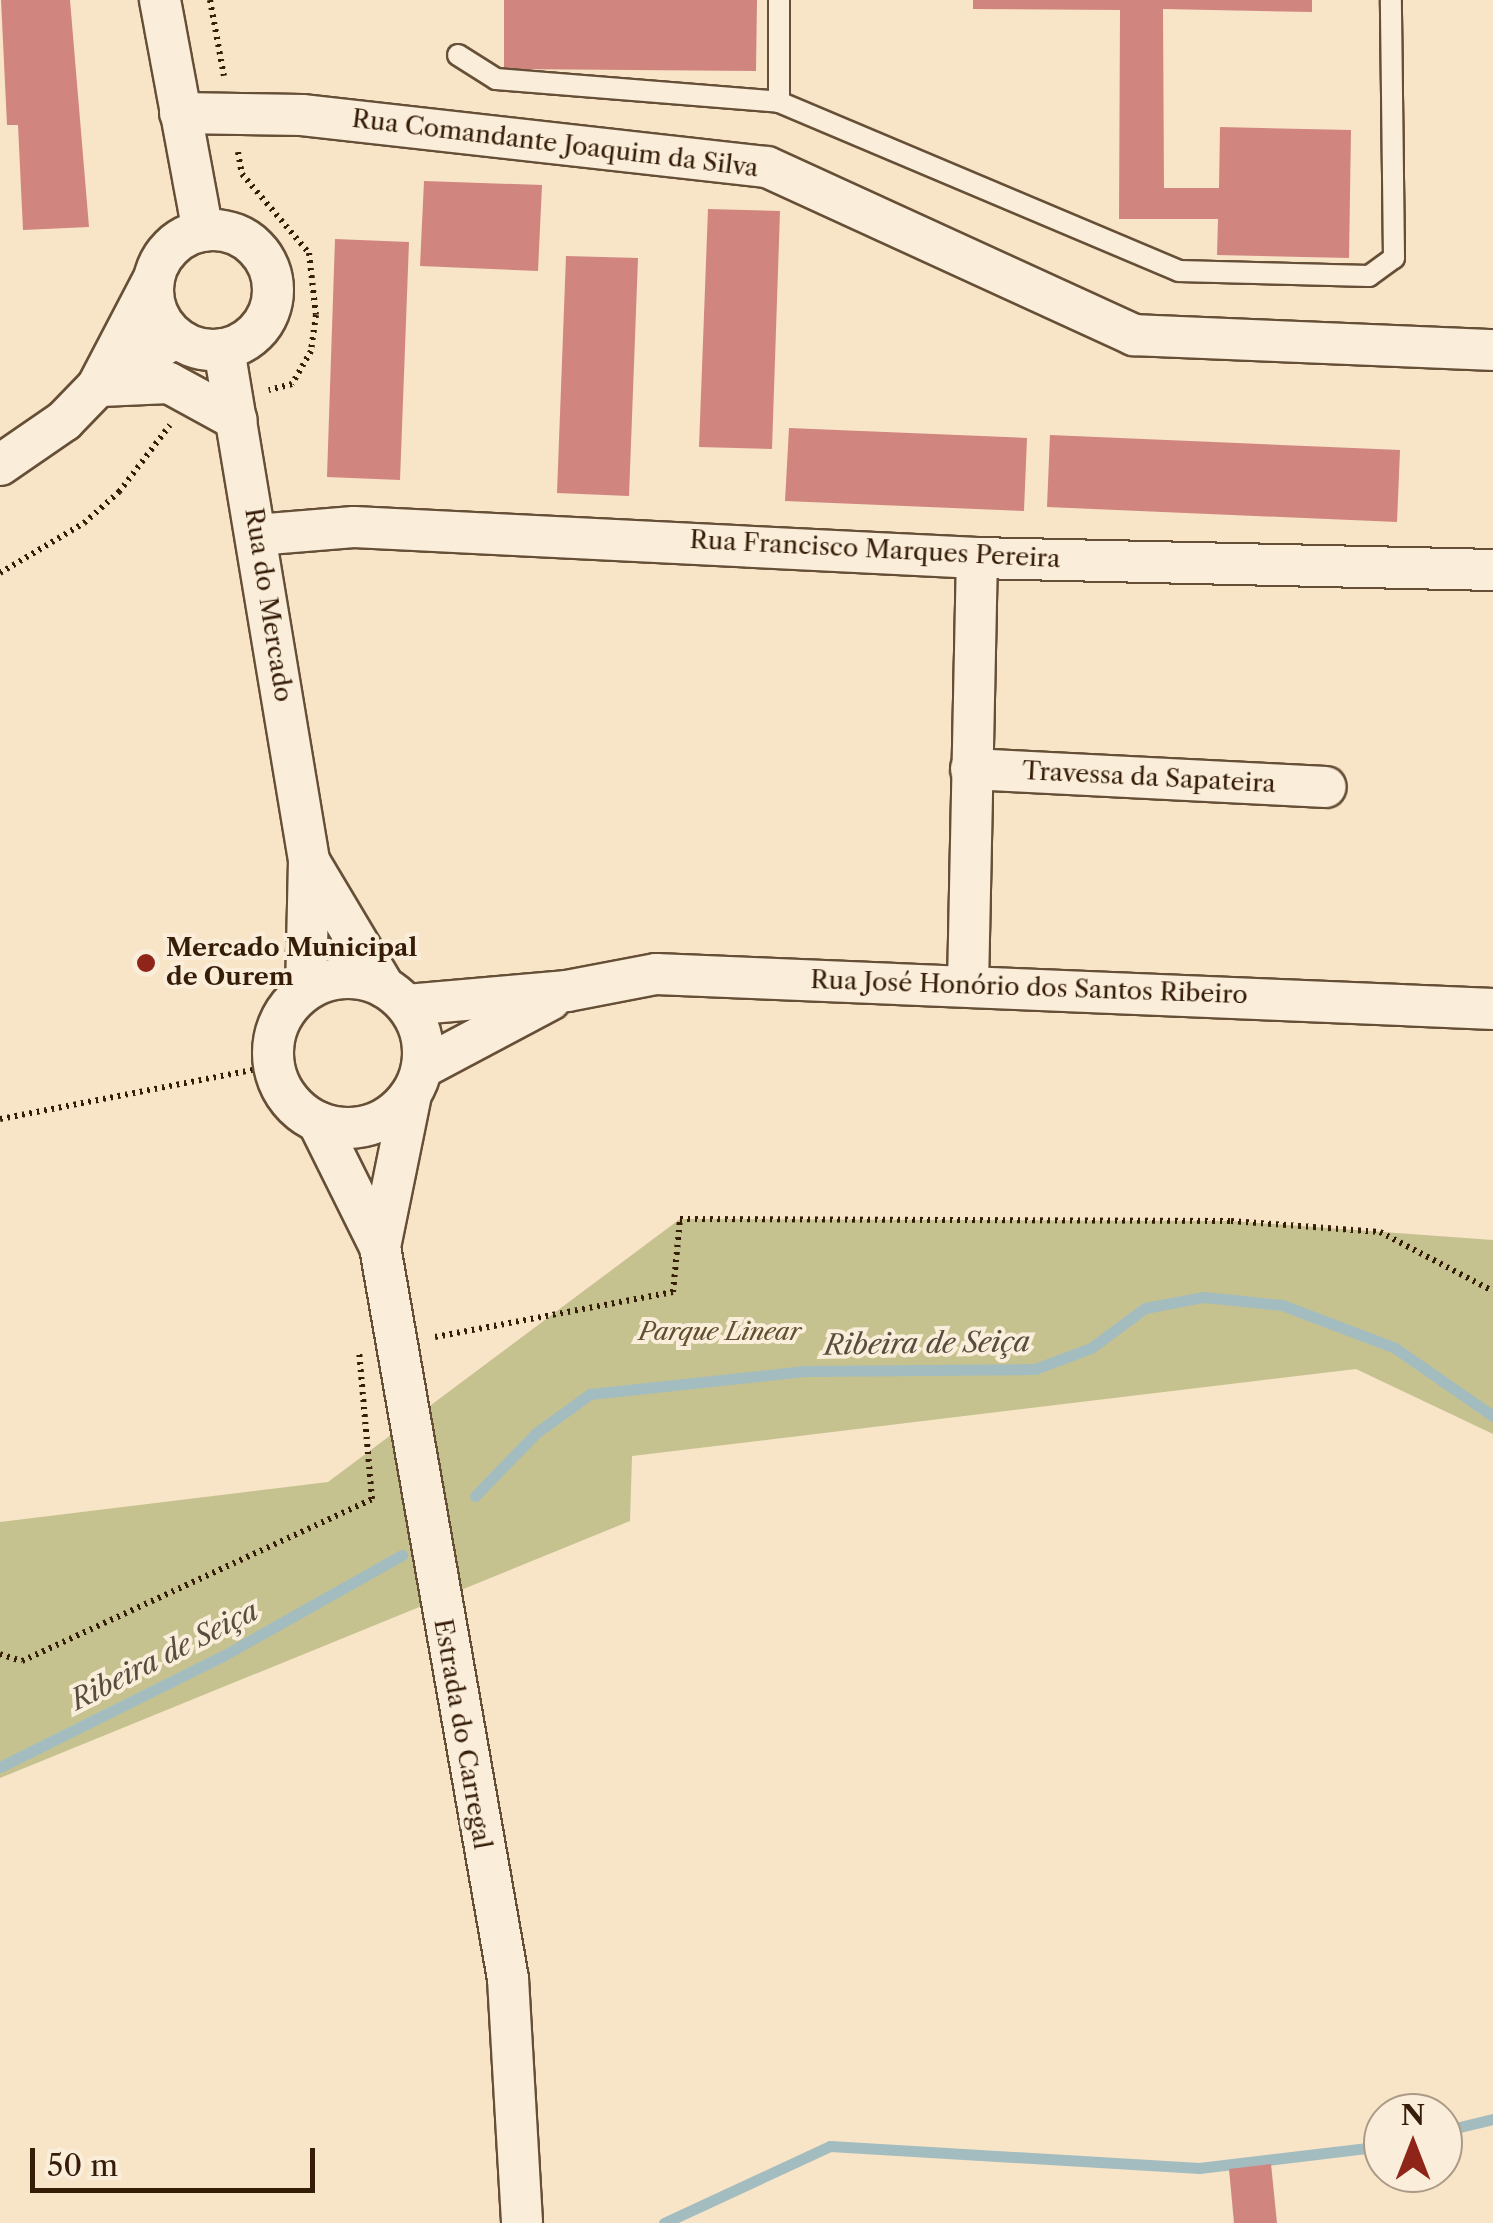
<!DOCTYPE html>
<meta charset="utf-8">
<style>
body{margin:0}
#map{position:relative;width:1493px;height:2223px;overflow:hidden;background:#f8e4c6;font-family:"Libre Caslon Text",serif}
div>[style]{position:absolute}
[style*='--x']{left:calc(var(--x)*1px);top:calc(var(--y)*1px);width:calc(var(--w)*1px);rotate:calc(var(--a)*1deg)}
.green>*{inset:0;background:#c5c290}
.stream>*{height:11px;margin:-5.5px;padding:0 5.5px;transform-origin:5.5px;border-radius:5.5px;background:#a3bcc0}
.building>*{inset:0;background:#d0867f}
.path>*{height:6px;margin-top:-3px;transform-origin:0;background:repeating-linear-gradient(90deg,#361d07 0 2.5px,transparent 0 7.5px)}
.roads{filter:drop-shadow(2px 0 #664f37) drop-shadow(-2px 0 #664f37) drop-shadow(0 2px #664f37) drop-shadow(0 -2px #664f37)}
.service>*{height:20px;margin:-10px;padding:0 10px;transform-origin:10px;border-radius:10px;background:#faedda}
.minor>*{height:40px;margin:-20px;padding:0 20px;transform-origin:20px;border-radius:20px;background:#faedda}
.minor>.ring{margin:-20px;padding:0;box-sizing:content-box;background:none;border:40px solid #faedda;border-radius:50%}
.dots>*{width:28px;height:28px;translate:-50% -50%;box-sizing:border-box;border:5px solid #faedda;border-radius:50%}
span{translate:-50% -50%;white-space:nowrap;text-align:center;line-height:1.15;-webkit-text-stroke:8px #faedda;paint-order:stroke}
.street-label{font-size:25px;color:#361d07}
.poi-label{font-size:25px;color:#361d07;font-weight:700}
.left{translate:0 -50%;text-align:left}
.park-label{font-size:25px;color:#614f30;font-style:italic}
.water-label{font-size:28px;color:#574d3e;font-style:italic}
.north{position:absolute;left:1363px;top:2093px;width:100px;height:100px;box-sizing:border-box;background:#faedda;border:2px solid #ac9a86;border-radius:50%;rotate:0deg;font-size:28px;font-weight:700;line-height:40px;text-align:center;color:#361d07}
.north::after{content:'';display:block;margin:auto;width:35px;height:45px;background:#8f2418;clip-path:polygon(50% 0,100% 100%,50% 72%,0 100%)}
.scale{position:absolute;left:30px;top:2148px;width:285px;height:45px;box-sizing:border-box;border:5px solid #361d07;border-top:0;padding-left:12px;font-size:30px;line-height:35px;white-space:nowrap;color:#361d07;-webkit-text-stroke:8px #faedda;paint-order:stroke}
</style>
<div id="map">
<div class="green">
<i style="clip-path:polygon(680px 1219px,1231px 1221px,1493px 1240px,1493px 1434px,1356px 1369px,632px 1456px,630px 1521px,0 1778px,0 1522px,328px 1482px)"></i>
</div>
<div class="stream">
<i style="--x:475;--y:1496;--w:88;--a:-45.9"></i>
<i style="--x:536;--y:1433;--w:67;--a:-35.8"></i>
<i style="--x:590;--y:1394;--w:218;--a:-6.1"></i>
<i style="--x:807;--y:1371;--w:228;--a:-0.5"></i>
<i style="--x:1035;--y:1369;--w:60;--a:-20.6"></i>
<i style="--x:1091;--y:1348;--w:67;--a:-36.5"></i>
<i style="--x:1145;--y:1308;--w:60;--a:-10.6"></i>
<i style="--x:1204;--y:1297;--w:78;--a:5.9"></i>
<i style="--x:1282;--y:1305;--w:121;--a:20.8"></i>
<i style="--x:1395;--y:1348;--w:119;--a:34.8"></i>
<i style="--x:0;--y:1767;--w:247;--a:-26.5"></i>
<i style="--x:221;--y:1657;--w:208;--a:-29.4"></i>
<i style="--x:1443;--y:2131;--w:51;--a:-13.5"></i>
<i style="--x:664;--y:2223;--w:183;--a:-24.9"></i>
<i style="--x:830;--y:2146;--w:370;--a:3.4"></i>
<i style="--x:1199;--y:2168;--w:185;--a:-6.8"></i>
</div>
<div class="building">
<i style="clip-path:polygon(1px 0,70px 0,89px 227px,23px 230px,18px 125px,7px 125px)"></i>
<i style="clip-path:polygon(504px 0,757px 0,756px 71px,504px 69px)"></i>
<i style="clip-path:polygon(973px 0,1312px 0,1312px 12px,1163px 9px,1164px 188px,1219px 188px,1220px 127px,1351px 130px,1349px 258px,1217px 255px,1218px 219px,1119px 219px,1120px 10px,973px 9px)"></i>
<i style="clip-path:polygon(424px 181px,542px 185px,538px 271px,420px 266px)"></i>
<i style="clip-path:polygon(708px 209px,780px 211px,772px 449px,699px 447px)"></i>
<i style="clip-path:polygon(335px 239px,409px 242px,400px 480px,327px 477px)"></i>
<i style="clip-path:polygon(566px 256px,638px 258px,629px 496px,557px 493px)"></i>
<i style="clip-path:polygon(789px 428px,1027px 438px,1024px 511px,785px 501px)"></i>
<i style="clip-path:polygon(1050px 435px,1400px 450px,1397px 522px,1047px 507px)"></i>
<i style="clip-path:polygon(1271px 2164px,1277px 2223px,1234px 2223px,1229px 2169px)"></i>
</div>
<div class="path">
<i style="--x:210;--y:0;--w:77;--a:79.6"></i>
<i style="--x:238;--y:152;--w:22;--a:80"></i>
<i style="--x:242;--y:174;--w:104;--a:49.7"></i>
<i style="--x:309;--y:253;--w:62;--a:83.6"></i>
<i style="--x:316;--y:315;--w:36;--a:98"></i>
<i style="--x:311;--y:351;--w:38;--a:120"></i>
<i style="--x:292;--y:384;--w:24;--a:165"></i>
<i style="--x:0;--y:573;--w:98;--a:-30.8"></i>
<i style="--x:84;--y:523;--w:47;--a:-41.5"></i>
<i style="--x:119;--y:492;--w:84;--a:-52.7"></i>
<i style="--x:0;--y:1119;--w:278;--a:-11"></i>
<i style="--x:435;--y:1337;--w:242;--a:-10.7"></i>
<i style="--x:673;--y:1292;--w:73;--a:-84.5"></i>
<i style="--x:680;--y:1219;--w:551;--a:0.21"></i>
<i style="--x:1231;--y:1221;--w:149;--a:4.2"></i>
<i style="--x:1380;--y:1232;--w:127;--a:27.6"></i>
<i style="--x:0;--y:1654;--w:23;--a:18"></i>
<i style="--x:22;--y:1661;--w:386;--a:-24.8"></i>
<i style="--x:372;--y:1499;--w:149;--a:-95"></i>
</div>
<div class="roads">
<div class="service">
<i style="--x:779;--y:0;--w:102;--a:90"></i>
<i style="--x:458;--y:55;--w:45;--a:32.3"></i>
<i style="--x:496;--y:79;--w:284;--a:4.6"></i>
<i style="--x:779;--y:102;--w:434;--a:22.9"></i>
<i style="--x:1179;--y:271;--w:190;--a:1.5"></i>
<i style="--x:1369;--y:276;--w:31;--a:-36"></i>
<i style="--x:1394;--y:258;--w:258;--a:-90.7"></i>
</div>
<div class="minor">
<i style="--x:160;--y:0;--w:235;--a:79.5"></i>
<i style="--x:180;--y:113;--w:122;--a:0.9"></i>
<i style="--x:302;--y:115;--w:468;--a:6.4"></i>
<i style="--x:767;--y:167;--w:404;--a:24.6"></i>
<i style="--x:1134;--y:335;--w:359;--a:2.4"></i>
<i class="ring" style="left:153px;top:230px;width:80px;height:80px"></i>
<i style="--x:224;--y:349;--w:518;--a:80.56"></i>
<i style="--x:309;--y:860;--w:129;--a:91.3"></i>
<i style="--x:101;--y:386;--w:68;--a:-2.5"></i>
<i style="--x:169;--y:383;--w:77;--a:28.6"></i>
<i style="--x:97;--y:387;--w:123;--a:-62.4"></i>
<i style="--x:0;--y:465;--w:78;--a:-34.5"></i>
<i style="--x:64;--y:421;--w:47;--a:-45.9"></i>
<i style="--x:97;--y:387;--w:93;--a:-32.3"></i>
<i style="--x:256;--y:535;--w:98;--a:-4.7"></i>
<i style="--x:354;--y:527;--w:624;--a:2.85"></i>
<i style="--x:977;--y:558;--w:516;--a:1.33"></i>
<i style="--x:971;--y:769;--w:355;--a:2.9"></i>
<i style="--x:309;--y:861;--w:147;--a:59.2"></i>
<i class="ring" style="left:273px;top:978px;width:110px;height:110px"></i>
<i style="--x:968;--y:985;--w:427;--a:-88.8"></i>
<i style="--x:407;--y:1005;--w:161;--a:-5"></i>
<i style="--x:567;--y:991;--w:91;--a:-10.8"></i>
<i style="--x:656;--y:974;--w:838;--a:2.39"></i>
<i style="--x:422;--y:1068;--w:145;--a:-28"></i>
<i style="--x:318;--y:1122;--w:140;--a:63.6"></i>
<i style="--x:380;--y:1247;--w:743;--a:80.08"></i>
<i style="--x:508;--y:1979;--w:244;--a:86.7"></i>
<i style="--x:380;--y:1247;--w:155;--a:-78.5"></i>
</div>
</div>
<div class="dots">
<i style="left:146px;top:963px;background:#8f2418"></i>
</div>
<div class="street-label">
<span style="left:555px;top:144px;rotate:7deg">Rua Comandante Joaquim da Silva</span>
<span style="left:875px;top:550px;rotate:3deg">Rua Francisco Marques Pereira</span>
<span style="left:268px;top:605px;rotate:81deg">Rua do Mercado</span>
<span style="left:1149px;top:778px;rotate:3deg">Travessa da Sapateira</span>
<span style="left:1029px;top:988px;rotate:2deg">Rua José Honório dos Santos Ribeiro</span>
<span style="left:462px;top:1734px;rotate:80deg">Estrada do Carregal</span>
</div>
<div class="poi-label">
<span class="left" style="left:166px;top:963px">Mercado Municipal<br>de Ourem</span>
</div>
<div class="park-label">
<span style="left:720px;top:1332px">Parque Linear</span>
</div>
<div class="water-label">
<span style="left:927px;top:1343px;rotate:-1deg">Ribeira de Seiça</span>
<span style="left:164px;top:1655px;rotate:-27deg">Ribeira de Seiça</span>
</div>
<div class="north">N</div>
<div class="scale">50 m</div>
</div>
